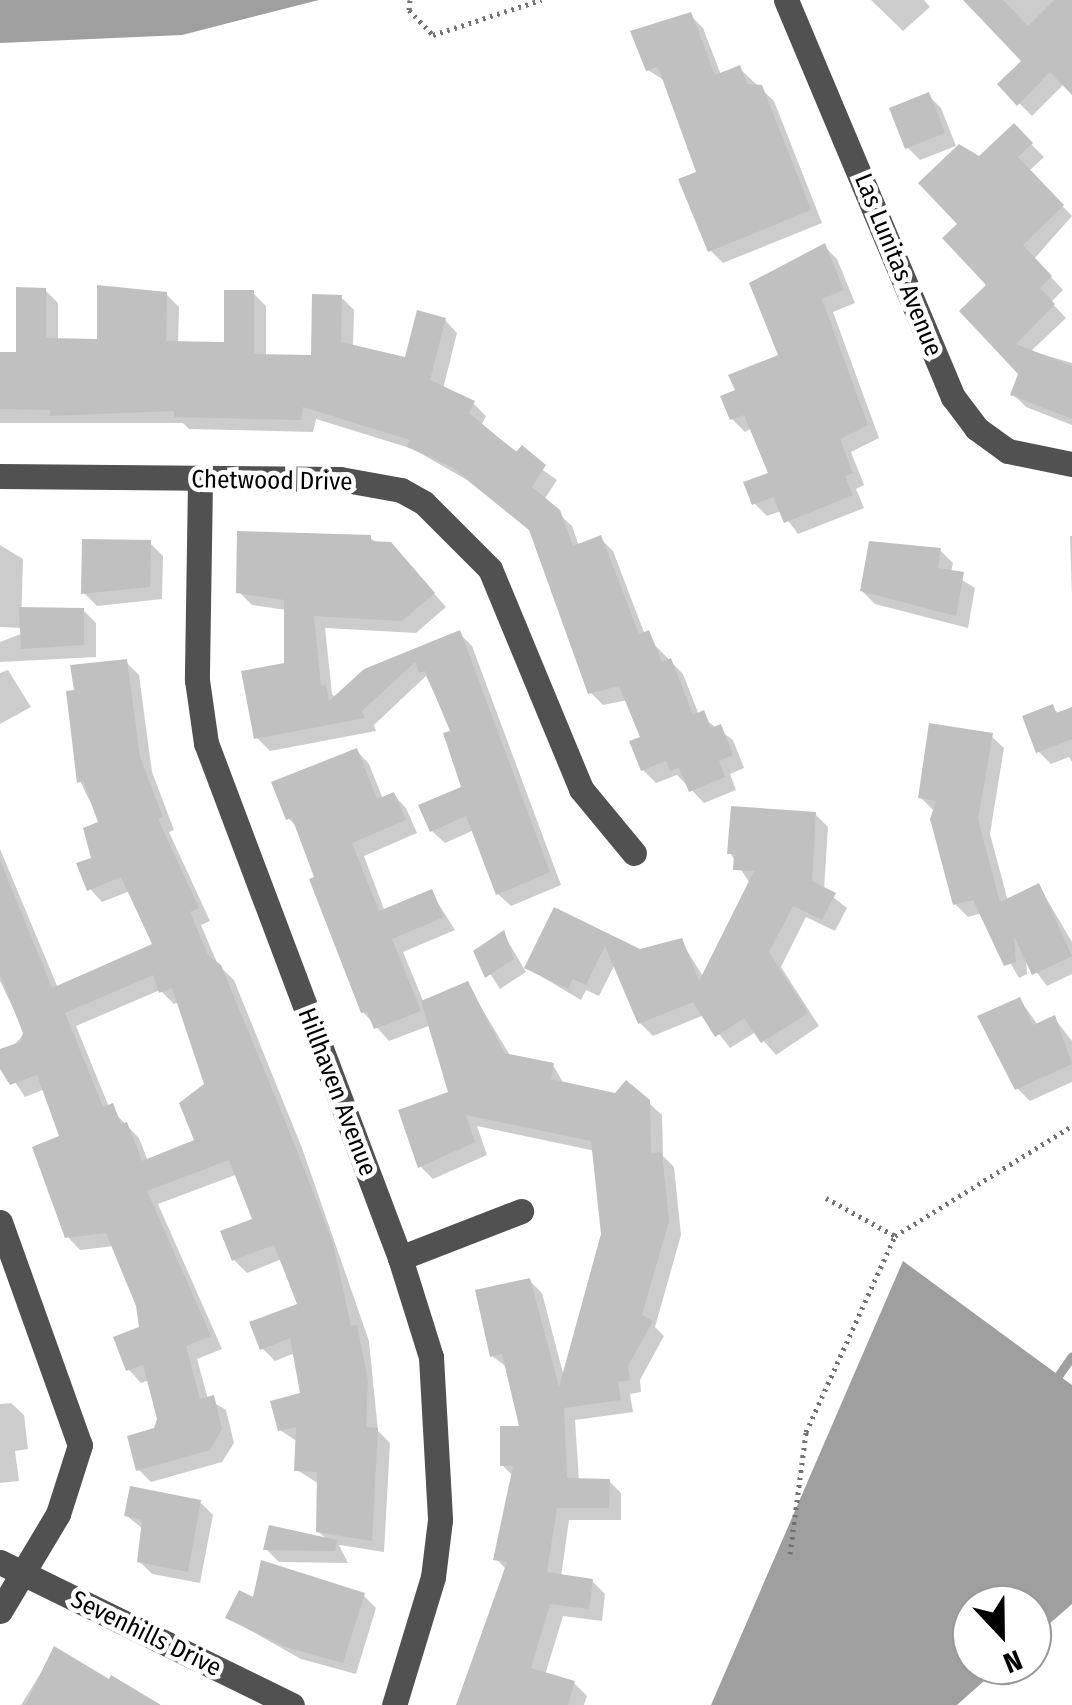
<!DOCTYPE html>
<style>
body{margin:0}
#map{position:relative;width:1072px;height:1705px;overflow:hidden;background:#fff;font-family:"Fira Sans Condensed",sans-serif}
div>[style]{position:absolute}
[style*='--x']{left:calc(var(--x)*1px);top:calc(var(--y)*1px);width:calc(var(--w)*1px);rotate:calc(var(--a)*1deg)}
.water>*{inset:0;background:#9f9f9f}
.shadow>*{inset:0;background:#0003}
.stream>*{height:9px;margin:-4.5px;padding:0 4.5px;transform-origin:4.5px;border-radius:4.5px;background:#9f9f9f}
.building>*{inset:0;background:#c0c0c0}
.path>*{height:5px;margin-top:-2.5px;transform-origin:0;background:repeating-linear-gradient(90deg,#737373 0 2.5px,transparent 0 7.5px)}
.minor>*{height:25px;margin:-12.5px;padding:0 12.5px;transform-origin:12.5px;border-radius:12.5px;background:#515151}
span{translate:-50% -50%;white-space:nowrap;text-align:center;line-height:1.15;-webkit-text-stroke:9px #fff;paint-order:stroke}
.street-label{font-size:25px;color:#000}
.north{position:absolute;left:952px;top:1585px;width:100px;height:100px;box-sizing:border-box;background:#fff;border:2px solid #999;border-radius:50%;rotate:158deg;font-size:28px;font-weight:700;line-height:40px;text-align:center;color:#000}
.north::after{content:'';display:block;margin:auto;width:35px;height:45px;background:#000;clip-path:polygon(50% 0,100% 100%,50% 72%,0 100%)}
</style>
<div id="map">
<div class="water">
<i style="clip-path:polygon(0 0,319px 0,182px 35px,0 43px)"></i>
<i style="clip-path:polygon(903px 1261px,1072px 1385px,1072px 1604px,1032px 1639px,1032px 1605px,972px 1605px,972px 1665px,1002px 1665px,957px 1705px,711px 1705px)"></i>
</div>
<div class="shadow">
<i style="clip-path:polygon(871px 0,924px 0,930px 7px,903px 31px)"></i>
<i style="clip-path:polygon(965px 0,1072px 0,1072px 92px,1064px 84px,1032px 116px,1000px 84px,1025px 61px)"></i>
<i style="clip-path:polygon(690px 15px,703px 28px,721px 75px,739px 68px,774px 101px,822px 223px,723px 263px,710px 250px,699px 173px,665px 81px,648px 70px)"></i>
<i style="clip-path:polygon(928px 95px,941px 108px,956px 146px,920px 160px,907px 147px)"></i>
<i style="clip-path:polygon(1014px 127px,1044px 157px,1029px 171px,1072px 216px,1034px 259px,1063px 290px,1051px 302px,1066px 318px,1031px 351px,1072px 363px,1072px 425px,1026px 407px,1013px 394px,1021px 374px,961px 224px,980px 159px)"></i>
<i style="clip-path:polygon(824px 246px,837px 259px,855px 303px,833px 312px,879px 438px,851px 452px,864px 485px,856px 489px,864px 508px,798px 534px,781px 511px,767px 516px,754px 503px,771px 475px,752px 428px,745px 432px,732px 419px,738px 392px,781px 356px)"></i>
<i style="clip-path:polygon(45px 290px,58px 303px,58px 341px,100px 342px,166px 294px,179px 307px,178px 344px,226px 345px,253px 293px,266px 306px,266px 357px,313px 357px,341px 297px,354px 310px,353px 347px,407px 360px,445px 320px,457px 333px,443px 389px,473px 403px,486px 416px,481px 426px,557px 480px,544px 500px,572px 526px,579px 546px,600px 538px,613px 551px,645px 635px,683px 674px,699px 715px,733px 740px,744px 768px,730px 774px,736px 790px,704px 803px,677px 775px,656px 783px,643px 770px,643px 738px,628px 700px,603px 705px,590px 692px,533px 533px,467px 480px,413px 449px,316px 419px,313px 432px,189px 429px,183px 423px,0 423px,0 354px,18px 354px)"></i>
<i style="clip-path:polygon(1070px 536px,1072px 536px,1072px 595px)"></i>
<i style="clip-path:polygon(370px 538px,403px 558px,446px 607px,416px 633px,325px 628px,332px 694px,336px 698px,459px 633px,472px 646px,561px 885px,511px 906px,498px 894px,474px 830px,445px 843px,432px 831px,464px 788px,453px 732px,426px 676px,374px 725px,376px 731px,270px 751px,257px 738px,286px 665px,286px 610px,252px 605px,239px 592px)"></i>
<i style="clip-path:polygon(150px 543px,163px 556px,162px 599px,97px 606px,84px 593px)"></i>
<i style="clip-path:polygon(0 545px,23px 559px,21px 628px,0 627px)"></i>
<i style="clip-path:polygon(940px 550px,953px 563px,951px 573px,975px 588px,968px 628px,875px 604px,862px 591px)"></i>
<i style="clip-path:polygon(83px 610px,96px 623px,96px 657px,0 662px,0 642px)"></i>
<i style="clip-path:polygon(evenodd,126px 662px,139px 675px,152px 772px,174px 830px,169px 832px,210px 921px,201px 925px,218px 965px,234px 980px,302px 1148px,369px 1341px,378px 1431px,390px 1443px,384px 1552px,339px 1545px,348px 1563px,279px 1562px,266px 1549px,327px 1540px,318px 1531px,319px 1484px,297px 1470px,298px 1442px,280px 1430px,303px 1395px,295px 1353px,275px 1361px,262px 1348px,300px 1306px,282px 1259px,247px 1273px,234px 1260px,256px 1221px,238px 1174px,158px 1204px,222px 1349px,197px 1359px,208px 1399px,226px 1410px,234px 1443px,222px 1462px,151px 1482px,138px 1469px,160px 1419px,149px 1380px,141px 1383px,129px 1370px,142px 1329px,138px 1306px,114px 1246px,80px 1250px,67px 1236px,61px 1138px,45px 1089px,25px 1097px,0 1060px,25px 1033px,0 981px,0 849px,58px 988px,155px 945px,130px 891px,102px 902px,90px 889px,101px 824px,80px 781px,126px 662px,160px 990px,174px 1004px,180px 1002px,207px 1085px,197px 1142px,148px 1161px,139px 1138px,109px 1107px,76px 1026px,160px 990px)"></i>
<i style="clip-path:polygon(8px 670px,31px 707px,0 724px,0 673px)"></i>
<i style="clip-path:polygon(1052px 707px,1060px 715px,1072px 710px,1072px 762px,1069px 757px,1051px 764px,1038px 751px)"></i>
<i style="clip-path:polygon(991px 736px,1004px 748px,990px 834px,1008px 901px,1039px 886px,1072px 942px,1072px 974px,1047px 986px,1026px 958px,1027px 974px,1019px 978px,982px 913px,968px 917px,955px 904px,933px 810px,920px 797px)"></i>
<i style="clip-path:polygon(357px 751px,369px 764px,383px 799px,394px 795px,406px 808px,417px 833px,364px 856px,385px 912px,431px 892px,455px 930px,403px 952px,424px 1003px,467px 984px,511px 1057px,553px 1065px,564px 1084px,648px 1102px,662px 1115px,663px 1156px,674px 1167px,681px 1235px,655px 1327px,664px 1336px,640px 1380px,641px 1392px,630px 1394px,633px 1412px,575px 1420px,579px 1480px,608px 1480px,621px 1493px,621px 1520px,569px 1520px,561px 1577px,592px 1581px,605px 1594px,602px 1621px,563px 1616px,545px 1675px,574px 1683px,587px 1696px,584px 1705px,460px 1705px,507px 1570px,496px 1559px,513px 1476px,502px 1465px,522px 1429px,508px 1368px,492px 1356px,529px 1280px,542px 1293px,564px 1377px,604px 1234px,595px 1151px,477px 1126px,487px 1155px,433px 1179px,421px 1167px,451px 1094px,431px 1025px,389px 1041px,363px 1012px,299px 829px,288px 818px)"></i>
<i style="clip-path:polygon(815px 814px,828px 827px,824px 890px,847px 908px,835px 931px,806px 917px,781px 967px,819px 1026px,776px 1055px,756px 1032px,730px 1048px,704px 1015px,653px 1036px,640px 1023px,615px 964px,599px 996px,586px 990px,581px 1000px,527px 968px,555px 911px,640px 952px,681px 941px,704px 978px,749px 882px,730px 853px)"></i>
<i style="clip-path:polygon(503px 933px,526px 972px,500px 989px,476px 952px)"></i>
<i style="clip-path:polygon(1020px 1000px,1038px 1025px,1054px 1018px,1072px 1041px,1072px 1082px,1030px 1101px,1017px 1088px)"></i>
<i style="clip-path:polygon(11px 1403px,24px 1415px,28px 1449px,15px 1451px,19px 1481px,0 1483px,0 1404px)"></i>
<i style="clip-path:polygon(200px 1502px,213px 1515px,200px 1583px,152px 1574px,139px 1561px,143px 1529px,127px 1516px)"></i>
<i style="clip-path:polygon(363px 1595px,376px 1608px,356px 1674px,301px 1659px,228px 1618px,255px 1601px)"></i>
<i style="clip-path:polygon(55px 1650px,153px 1705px,21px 1705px)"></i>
</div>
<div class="stream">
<i style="--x:1058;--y:1376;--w:24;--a:-55"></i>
</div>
<div class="building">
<i style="clip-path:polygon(963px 0,1003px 0,1028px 26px,1054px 0,1072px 0,1072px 95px,1050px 72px,1017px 106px,997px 84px,1021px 61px)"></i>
<i style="clip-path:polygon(691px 12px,715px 75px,740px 65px,747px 84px,762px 85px,811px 210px,708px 252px,678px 179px,696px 172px,658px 67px,646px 71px,630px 31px)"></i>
<i style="clip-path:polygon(929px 92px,945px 133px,905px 149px,889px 108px)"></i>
<i style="clip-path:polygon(1014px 123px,1033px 143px,1018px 157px,1064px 205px,1023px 245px,1052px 276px,1040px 288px,1055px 304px,1016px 344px,1072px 366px,1072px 419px,1010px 395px,1018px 374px,959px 311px,986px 285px,942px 238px,957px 224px,918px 183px,959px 144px,979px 156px)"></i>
<i style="clip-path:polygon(825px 243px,844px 290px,822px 299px,868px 425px,840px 439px,853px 473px,845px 476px,853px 495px,784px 523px,773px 497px,752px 505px,743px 482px,768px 473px,744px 415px,730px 420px,720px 396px,735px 390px,728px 375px,778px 355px,749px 283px)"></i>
<i style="clip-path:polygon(97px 285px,167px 292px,166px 341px,224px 342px,224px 290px,254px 290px,254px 354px,311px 355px,312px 294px,342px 295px,341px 342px,405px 357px,417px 310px,446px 318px,430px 380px,475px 401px,469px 413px,516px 452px,522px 445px,546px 465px,532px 487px,560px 510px,573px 546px,601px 535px,639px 634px,649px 630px,662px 662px,671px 658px,693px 715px,704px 710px,711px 728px,721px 724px,733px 755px,719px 761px,725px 777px,689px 792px,679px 768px,670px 771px,666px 761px,641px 771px,629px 741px,640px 737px,619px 686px,588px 694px,529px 530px,452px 467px,407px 447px,410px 440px,303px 407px,301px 420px,174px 417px,174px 411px,50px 416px,50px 410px,0 409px,0 352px,16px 352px,16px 287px,46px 288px,46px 338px,97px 339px)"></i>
<i style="clip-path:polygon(237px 531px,371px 535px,371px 541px,391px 542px,435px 593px,402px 621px,314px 616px,321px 686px,326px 684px,329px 701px,364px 669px,460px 630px,550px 872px,496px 895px,466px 816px,430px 832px,418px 805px,461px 787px,443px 733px,450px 731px,425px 671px,419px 673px,415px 662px,362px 711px,365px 718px,254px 739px,241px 671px,284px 663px,284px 600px,236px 593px)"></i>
<i style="clip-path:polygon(82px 539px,151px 540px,150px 587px,81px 594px)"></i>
<i style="clip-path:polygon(869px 541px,941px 548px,938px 568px,964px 572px,956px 616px,860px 591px)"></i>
<i style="clip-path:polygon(19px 607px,84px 608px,84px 645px,21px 649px)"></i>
<i style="clip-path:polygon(evenodd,127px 659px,140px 757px,163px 817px,158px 819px,199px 908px,190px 912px,208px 955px,221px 965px,290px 1133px,333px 1243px,351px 1326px,357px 1325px,368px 1380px,366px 1427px,378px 1428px,372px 1541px,316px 1532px,317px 1472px,294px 1471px,296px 1427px,278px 1431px,270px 1401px,300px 1393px,290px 1338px,260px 1350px,249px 1322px,297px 1304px,274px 1245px,232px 1261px,220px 1231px,252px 1219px,229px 1160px,147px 1191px,211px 1336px,186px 1346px,200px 1399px,214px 1395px,222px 1429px,210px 1450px,136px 1471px,127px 1436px,154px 1428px,157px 1419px,143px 1365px,126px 1371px,113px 1337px,139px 1327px,136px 1306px,106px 1233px,65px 1238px,32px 1147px,59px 1136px,37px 1075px,10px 1085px,0 1069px,0 1049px,20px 1042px,23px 1033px,0 975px,0 860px,52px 988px,152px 944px,121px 877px,87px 891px,76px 863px,91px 858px,83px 828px,98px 822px,83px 781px,77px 783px,66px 691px,74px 690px,70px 665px,127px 659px,153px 975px,159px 993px,172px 988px,204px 1084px,179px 1103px,194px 1140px,142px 1161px,127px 1122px,121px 1124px,113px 1103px,103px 1107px,65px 1013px,153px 975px)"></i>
<i style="clip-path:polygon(1053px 704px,1056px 713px,1072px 707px,1072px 739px,1036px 753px,1022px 716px)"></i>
<i style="clip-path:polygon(929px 723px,993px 733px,978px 819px,1000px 902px,1039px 883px,1072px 956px,1032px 975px,1014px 936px,1016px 962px,1004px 966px,973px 900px,953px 905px,930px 819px,936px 801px,918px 798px)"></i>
<i style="clip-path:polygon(357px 748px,377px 799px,394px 792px,406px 820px,352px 843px,379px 911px,432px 889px,444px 917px,392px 939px,421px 1011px,374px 1029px,367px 1012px,361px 1013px,309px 879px,314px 877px,292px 818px,286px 820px,271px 782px)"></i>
<i style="clip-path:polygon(731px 806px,816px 812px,812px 881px,836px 893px,822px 920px,793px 906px,769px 952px,808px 1013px,761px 1043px,744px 1018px,715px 1037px,693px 1002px,638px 1024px,605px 946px,586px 985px,573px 979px,568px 989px,524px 968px,554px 907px,640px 949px,682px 938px,699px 981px,754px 871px,733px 870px,734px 854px,727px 854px)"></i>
<i style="clip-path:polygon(504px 930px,514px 959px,485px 978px,473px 951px)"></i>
<i style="clip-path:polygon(468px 981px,504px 1053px,554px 1063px,551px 1079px,615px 1093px,626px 1080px,650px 1100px,651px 1153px,662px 1152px,669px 1221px,642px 1315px,653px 1321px,628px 1366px,630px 1380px,618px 1382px,621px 1400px,564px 1408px,567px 1478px,610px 1479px,609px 1508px,557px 1508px,547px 1572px,593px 1579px,589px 1609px,550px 1604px,531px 1668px,575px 1681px,568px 1705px,456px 1705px,507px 1562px,493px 1560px,513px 1466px,500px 1466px,500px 1426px,519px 1426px,502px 1354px,490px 1357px,475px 1290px,530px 1278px,559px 1387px,601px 1234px,591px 1141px,466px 1115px,475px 1142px,418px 1168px,398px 1110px,448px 1092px,421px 1001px)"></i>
<i style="clip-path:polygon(1020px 997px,1033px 1025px,1055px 1015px,1072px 1064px,1015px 1090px,977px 1016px)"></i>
<i style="clip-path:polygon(130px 1486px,201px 1500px,188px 1572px,137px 1562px,142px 1520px,124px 1516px)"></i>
<i style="clip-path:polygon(269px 1525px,337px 1540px,335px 1551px,263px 1550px)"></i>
<i style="clip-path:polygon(261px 1560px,365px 1593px,343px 1663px,286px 1647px,225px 1618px,239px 1590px,253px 1597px)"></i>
<i style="clip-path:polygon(54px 1646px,109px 1679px,111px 1675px,161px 1705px,25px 1705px)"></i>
</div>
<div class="path">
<i style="--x:410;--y:0;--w:10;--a:96"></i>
<i style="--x:409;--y:10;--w:35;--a:46"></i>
<i style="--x:433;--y:35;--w:114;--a:-18"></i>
<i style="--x:826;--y:1198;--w:79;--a:28.8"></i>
<i style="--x:790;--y:1554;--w:123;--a:-82.5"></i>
<i style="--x:806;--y:1432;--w:215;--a:-65.6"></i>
<i style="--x:895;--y:1236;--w:208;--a:-31.9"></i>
</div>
<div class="minor">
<i style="--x:786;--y:0;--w:431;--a:67.2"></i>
<i style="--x:953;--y:397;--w:39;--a:53"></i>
<i style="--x:976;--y:428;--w:39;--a:36"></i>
<i style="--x:1008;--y:451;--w:65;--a:11.5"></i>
<i style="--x:0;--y:476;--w:340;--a:0.5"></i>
<i style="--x:340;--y:479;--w:62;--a:10.2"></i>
<i style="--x:401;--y:490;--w:26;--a:29"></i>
<i style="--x:424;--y:503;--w:93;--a:45"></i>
<i style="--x:490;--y:569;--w:238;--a:67.5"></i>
<i style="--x:581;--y:789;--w:83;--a:50.4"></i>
<i style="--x:200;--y:481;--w:199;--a:90.9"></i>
<i style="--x:197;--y:680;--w:64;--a:81.9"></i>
<i style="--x:206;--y:743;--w:550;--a:69.36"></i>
<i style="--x:400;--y:1258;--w:104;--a:72.6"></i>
<i style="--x:431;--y:1357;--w:163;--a:86.8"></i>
<i style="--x:440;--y:1520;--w:57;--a:97"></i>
<i style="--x:433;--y:1577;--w:134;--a:106.9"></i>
<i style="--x:0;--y:1222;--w:237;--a:70.3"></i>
<i style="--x:80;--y:1445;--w:72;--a:107.7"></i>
<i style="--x:58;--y:1514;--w:113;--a:120.9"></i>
<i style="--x:400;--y:1258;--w:130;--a:-21.2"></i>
<i style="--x:0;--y:1562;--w:325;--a:26.1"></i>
</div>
<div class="street-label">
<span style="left:898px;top:265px;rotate:68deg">Las Lunitas Avenue</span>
<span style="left:272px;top:481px;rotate:1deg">Chetwood Drive</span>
<span style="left:337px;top:1092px;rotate:69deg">Hillhaven Avenue</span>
<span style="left:146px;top:1634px;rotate:26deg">Sevenhills Drive</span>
</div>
<div class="north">N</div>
</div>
